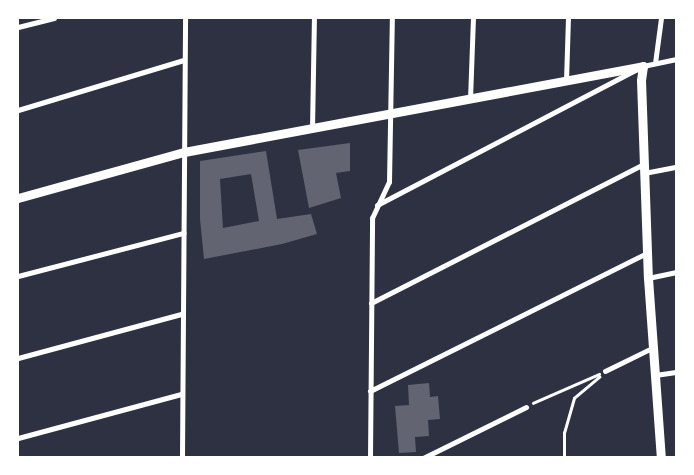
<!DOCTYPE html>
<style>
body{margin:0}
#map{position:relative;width:694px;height:475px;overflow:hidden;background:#2d3142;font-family:"Exo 2",sans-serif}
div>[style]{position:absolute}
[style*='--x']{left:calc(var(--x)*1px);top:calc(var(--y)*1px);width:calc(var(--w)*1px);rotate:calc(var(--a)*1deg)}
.building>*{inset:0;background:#626471}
.path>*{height:2.5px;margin:-1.25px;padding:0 1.25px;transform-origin:1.25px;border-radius:1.25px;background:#fff}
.minor>*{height:5px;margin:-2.5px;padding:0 2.5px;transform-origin:2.5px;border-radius:2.5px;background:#fff}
.tertiary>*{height:9px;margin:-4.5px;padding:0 4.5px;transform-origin:4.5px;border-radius:4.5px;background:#fff}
span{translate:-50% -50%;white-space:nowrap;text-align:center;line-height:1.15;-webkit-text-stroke:5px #fff;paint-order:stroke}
.frame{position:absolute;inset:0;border:19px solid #fff;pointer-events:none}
</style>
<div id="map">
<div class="building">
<i style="clip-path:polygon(350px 143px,350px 171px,336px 173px,341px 198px,309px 208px,298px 150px)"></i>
<i style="clip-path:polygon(evenodd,266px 151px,277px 219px,311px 214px,317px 234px,282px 244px,204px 259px,200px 219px,200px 161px,266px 151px,251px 174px,259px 221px,223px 228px,220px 179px,251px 174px)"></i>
<i style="clip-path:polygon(429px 383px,430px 397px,438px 396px,440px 419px,428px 420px,429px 436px,415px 437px,416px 452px,399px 453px,395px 406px,409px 405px,408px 385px)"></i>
</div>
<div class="path">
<i style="--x:533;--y:403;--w:72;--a:-23.7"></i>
<i style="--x:564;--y:458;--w:25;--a:-90"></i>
<i style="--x:564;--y:433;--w:36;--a:-74"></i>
<i style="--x:574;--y:398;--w:33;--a:-40"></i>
</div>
<div class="minor">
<i style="--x:18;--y:27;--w:37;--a:-14"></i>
<i style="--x:655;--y:63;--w:45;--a:-82.4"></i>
<i style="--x:566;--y:81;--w:63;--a:-88.2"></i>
<i style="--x:470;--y:99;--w:81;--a:-87.9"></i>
<i style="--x:18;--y:110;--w:173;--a:-16.8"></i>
<i style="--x:312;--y:129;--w:111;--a:-89"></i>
<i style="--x:644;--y:173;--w:33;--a:-11"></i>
<i style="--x:377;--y:205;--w:300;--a:-27.6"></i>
<i style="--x:643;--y:66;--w:34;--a:-12"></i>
<i style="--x:18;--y:276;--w:171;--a:-14.6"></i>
<i style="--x:648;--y:278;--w:29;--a:-12"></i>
<i style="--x:371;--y:303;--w:306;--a:-27"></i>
<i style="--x:18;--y:358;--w:169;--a:-15.1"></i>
<i style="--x:605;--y:371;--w:52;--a:-26.1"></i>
<i style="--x:655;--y:375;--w:21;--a:-8"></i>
<i style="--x:370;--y:391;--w:309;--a:-26.5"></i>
<i style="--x:18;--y:438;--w:169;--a:-15.1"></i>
<i style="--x:182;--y:458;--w:440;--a:-89.6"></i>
<i style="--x:370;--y:458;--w:240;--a:-89.5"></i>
<i style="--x:372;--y:218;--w:40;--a:-65"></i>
<i style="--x:389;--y:182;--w:164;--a:-89"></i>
<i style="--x:423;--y:458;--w:115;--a:-26.3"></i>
</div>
<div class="tertiary">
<i style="--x:18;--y:198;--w:172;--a:-15.5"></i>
<i style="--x:184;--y:152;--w:467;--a:-10.6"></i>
<i style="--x:643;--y:66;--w:14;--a:98"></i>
<i style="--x:641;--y:80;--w:198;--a:88"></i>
<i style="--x:648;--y:278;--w:180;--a:85.9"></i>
</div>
<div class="frame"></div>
</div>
